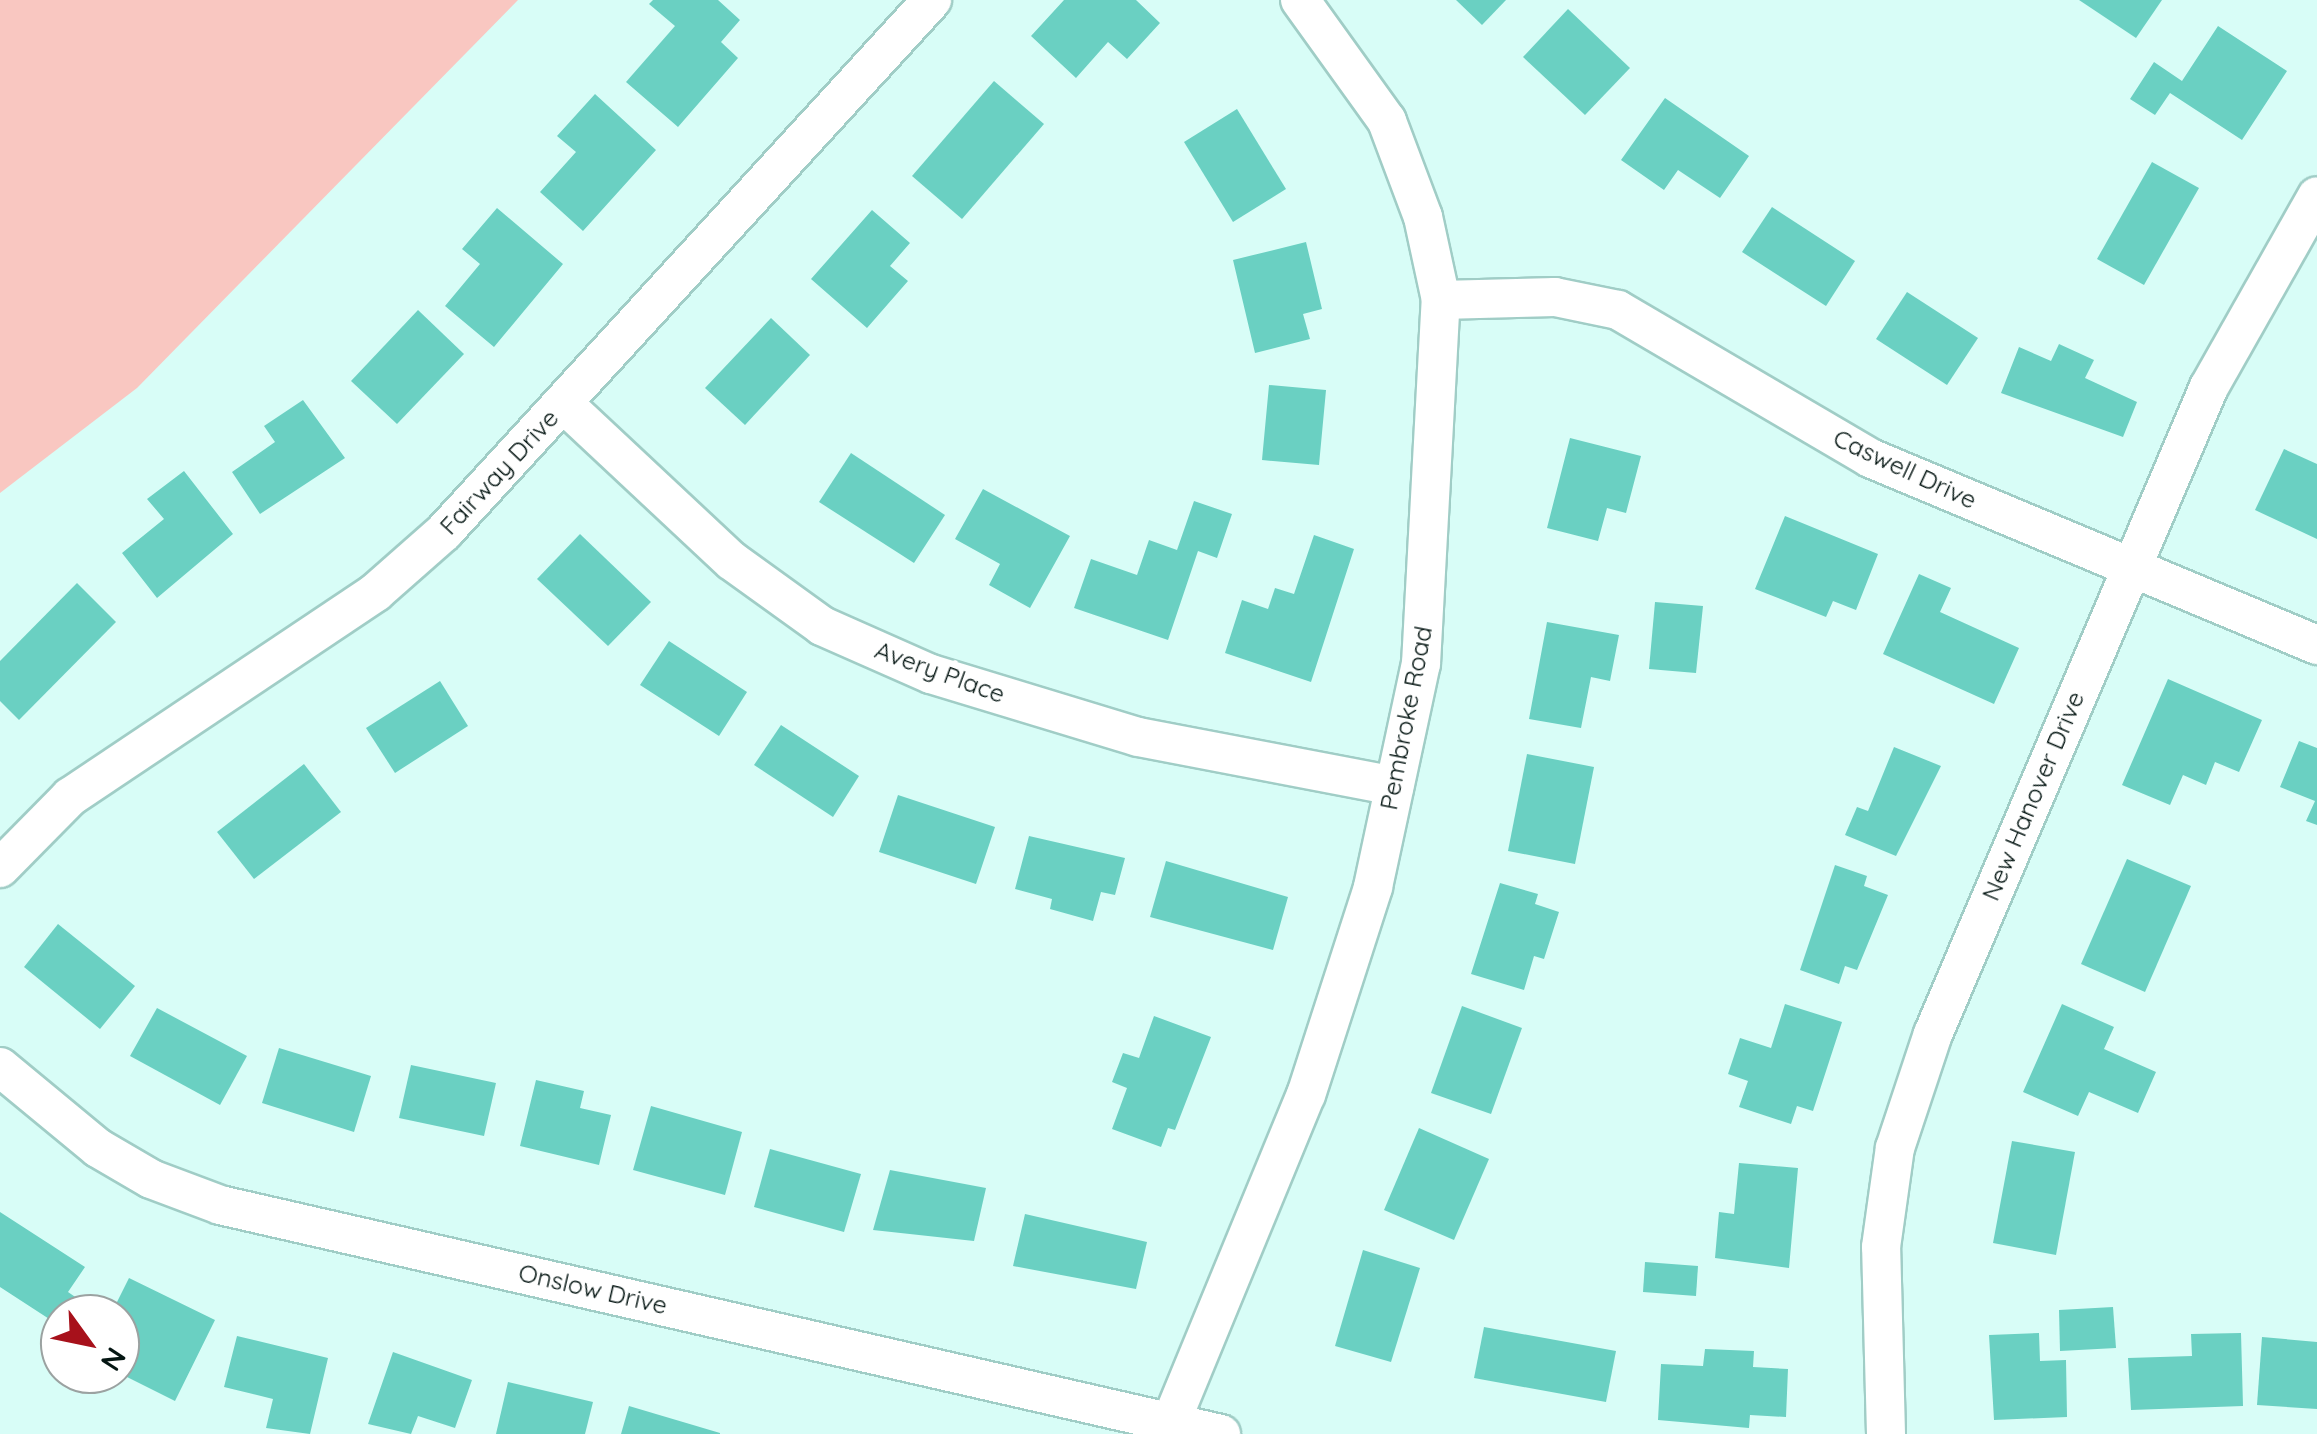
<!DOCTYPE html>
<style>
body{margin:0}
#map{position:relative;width:2317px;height:1434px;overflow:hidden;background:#d8fdf7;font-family:Quicksand,sans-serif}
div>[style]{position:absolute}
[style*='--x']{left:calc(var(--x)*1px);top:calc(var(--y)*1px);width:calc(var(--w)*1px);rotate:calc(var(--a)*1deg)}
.green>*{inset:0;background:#f9c7c1}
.building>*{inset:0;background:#6ad0c2}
.roads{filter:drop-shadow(2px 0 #a0cdc6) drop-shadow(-2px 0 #a0cdc6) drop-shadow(0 2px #a0cdc6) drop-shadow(0 -2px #a0cdc6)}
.street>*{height:38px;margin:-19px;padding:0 19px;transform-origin:19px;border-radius:19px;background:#fff}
span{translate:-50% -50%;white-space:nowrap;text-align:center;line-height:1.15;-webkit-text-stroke:8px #fff;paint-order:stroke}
.street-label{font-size:25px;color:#051613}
.north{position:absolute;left:40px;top:1294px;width:100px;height:100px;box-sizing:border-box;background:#fff;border:2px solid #9ba2a1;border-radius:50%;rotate:123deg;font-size:28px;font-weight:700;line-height:40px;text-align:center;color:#051613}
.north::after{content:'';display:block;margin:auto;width:35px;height:45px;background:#a7111b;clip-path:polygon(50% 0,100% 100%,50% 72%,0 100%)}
</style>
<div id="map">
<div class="green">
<i style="clip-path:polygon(0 0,518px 0,137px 388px,0 493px)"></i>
</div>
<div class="building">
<i style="clip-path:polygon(653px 0,718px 0,740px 20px,721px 42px,738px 58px,678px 127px,626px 82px,675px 26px,649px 4px)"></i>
<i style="clip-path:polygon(1064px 0,1136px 0,1160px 23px,1127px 59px,1108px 42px,1076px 78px,1031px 36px)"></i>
<i style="clip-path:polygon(1456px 0,1506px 0,1482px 25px)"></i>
<i style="clip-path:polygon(2079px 0,2162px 0,2136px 38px)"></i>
<i style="clip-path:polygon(1568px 9px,1630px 68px,1585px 115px,1523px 57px)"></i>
<i style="clip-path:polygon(2218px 26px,2287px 71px,2242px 140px,2170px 93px,2155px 115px,2130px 99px,2154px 62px,2182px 81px)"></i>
<i style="clip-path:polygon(994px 81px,1044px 124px,962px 219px,912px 176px)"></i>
<i style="clip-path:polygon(595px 94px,656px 150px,583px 231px,540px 192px,576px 152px,557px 136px)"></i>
<i style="clip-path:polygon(1665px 98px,1749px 156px,1720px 198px,1678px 170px,1664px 190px,1621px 160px)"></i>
<i style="clip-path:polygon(1237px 109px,1286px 189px,1233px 222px,1184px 142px)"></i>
<i style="clip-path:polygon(2152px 162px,2199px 188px,2144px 285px,2097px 259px)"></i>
<i style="clip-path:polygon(1772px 207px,1855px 261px,1826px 306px,1742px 252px)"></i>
<i style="clip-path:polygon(497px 208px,563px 264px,494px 347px,445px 306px,480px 264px,462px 249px)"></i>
<i style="clip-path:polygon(872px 210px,910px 243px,890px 266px,908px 281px,867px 328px,811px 279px)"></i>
<i style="clip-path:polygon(1306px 242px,1322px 309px,1303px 314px,1310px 339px,1255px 353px,1233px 260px)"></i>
<i style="clip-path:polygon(1907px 292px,1978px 338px,1947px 385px,1876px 339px)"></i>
<i style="clip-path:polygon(418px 310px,464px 354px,397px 424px,351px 381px)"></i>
<i style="clip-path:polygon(771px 318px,810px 355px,745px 425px,705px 388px)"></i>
<i style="clip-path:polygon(2059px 344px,2094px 360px,2085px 378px,2137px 402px,2123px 437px,2001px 393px,2019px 347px,2051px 361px)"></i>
<i style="clip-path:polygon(1269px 385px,1326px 390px,1319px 465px,1262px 460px)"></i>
<i style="clip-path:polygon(303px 400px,345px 458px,260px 514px,232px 472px,275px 442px,264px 426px)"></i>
<i style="clip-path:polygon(1570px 438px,1641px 456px,1626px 513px,1607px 508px,1598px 541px,1547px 528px)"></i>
<i style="clip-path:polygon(2284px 449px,2317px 464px,2317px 539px,2255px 510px)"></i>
<i style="clip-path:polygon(851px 453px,945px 515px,914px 563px,819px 502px)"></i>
<i style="clip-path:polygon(184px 471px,233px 534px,157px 598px,122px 553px,164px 519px,147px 499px)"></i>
<i style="clip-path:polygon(983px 489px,1070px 536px,1030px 608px,989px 585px,1000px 564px,955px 539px)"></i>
<i style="clip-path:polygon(1194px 501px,1232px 514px,1217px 558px,1198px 551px,1168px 640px,1074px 608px,1091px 559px,1137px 575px,1149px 540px,1177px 550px)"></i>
<i style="clip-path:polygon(1785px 516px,1878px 554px,1856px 610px,1833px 601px,1826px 617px,1755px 589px)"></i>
<i style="clip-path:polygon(580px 534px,651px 602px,608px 646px,537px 579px)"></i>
<i style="clip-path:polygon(1314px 535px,1354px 549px,1311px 682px,1225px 653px,1242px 600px,1268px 609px,1275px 588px,1294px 594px)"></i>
<i style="clip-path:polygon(1919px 574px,1951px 588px,1940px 612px,2019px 648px,1994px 704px,1883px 654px)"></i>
<i style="clip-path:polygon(77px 583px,116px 622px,19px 720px,0 701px,0 661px)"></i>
<i style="clip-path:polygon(1655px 602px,1703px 606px,1696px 673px,1649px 669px)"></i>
<i style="clip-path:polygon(1547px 622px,1619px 635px,1610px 681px,1591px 677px,1581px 728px,1529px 719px)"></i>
<i style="clip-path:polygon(669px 641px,747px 692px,719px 736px,640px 685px)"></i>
<i style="clip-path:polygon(2168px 679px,2262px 720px,2239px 772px,2215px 762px,2206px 785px,2183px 775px,2170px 805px,2122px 785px)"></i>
<i style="clip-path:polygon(440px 681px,468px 726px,395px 773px,366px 728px)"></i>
<i style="clip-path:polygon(781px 725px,859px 776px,833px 817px,754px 765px)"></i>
<i style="clip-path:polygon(2299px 741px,2317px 748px,2317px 825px,2306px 821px,2315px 801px,2280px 787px)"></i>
<i style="clip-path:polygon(1894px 747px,1941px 766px,1896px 856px,1845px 835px,1857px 807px,1868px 811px)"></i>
<i style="clip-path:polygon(1527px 754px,1594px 767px,1575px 864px,1508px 851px)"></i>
<i style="clip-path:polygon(304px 764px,341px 812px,254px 879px,217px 832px)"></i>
<i style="clip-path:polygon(898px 795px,995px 827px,976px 884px,879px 852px)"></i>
<i style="clip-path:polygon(1029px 836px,1125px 858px,1115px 895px,1101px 892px,1093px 921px,1050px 909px,1052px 899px,1015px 889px)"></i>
<i style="clip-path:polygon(2127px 859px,2191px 886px,2145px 992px,2081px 964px)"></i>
<i style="clip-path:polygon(1166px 861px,1288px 897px,1273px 950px,1150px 917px)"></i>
<i style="clip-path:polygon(1835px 865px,1867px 876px,1864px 886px,1888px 895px,1857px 970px,1845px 966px,1839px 984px,1800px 970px)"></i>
<i style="clip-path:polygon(1500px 883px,1538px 894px,1535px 904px,1559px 912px,1544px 959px,1534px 956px,1524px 990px,1471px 974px)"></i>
<i style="clip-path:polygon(58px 924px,135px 986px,100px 1029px,24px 967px)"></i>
<i style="clip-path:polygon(1785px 1004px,1842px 1022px,1813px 1111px,1797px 1106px,1791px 1124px,1739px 1107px,1748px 1081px,1728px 1074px,1740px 1038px,1771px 1048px)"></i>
<i style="clip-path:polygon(2062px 1004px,2114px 1027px,2104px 1049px,2156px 1072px,2138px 1113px,2089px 1092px,2078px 1116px,2023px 1092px)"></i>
<i style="clip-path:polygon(1462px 1006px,1522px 1028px,1491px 1114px,1431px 1093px)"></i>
<i style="clip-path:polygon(157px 1008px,247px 1056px,220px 1105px,130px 1056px)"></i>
<i style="clip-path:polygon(1154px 1016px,1211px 1037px,1175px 1130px,1168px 1128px,1161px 1147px,1112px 1129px,1127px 1088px,1112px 1082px,1123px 1053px,1139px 1058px)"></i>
<i style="clip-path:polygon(279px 1048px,371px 1076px,354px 1132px,262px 1103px)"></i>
<i style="clip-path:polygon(411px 1065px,496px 1083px,484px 1136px,399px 1118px)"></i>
<i style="clip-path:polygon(536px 1080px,584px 1091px,580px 1108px,611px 1115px,599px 1165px,520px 1146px)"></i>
<i style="clip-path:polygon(651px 1106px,742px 1132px,725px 1195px,633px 1170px)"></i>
<i style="clip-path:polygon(1419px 1128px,1489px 1159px,1454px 1240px,1384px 1210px)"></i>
<i style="clip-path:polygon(2012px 1141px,2075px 1152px,2056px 1255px,1993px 1243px)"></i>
<i style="clip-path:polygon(770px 1149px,861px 1174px,844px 1232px,754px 1207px)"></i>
<i style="clip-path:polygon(1739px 1163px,1798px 1168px,1789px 1268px,1715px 1258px,1719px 1212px,1734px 1214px)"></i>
<i style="clip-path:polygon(890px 1170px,986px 1188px,974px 1241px,873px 1230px)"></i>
<i style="clip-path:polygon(0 1212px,85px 1267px,68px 1292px,84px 1303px,77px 1314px,60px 1314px,60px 1326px,0 1287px)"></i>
<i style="clip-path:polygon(1025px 1214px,1147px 1242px,1136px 1289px,1013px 1266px)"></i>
<i style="clip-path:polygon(1363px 1250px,1420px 1268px,1391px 1362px,1335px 1346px)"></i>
<i style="clip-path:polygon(1645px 1262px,1698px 1266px,1696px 1296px,1643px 1292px)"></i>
<i style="clip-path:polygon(129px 1278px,215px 1320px,175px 1401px,121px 1374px,132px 1351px,120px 1345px,120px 1314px,111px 1314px)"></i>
<i style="clip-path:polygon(2113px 1307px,2116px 1348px,2060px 1351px,2059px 1310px)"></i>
<i style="clip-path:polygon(1484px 1327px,1616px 1351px,1606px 1402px,1474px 1378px)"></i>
<i style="clip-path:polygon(2039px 1333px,2040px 1361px,2066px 1360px,2067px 1417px,1994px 1420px,1989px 1335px)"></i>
<i style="clip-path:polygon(2241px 1333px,2243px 1406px,2131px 1410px,2128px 1358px,2192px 1356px,2191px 1334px)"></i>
<i style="clip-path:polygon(237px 1336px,328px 1358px,310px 1434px,266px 1428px,273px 1399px,224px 1387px)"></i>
<i style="clip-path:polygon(2262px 1337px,2317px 1342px,2317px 1409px,2257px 1405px)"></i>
<i style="clip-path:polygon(1705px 1349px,1754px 1351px,1753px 1367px,1788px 1369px,1786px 1417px,1750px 1415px,1749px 1428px,1658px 1420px,1661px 1364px,1703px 1366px)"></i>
<i style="clip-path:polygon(393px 1352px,472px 1380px,455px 1428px,418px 1416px,411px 1434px,368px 1424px)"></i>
<i style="clip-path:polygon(508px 1382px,593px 1402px,585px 1434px,496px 1434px)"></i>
<i style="clip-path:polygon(629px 1406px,720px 1433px,720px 1434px,621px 1434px)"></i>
</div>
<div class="roads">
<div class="street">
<i style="--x:1441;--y:300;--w:114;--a:-1.5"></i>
<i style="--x:1555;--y:297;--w:64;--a:11.7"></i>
<i style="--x:1618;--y:310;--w:292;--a:30.4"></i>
<i style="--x:1870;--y:458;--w:485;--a:22.7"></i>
<i style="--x:563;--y:403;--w:231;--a:43.1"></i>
<i style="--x:732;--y:561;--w:111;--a:35.8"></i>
<i style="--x:822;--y:626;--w:119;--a:23.8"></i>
<i style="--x:931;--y:674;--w:216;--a:16.9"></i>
<i style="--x:1138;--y:737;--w:261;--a:10.8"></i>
<i style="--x:0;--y:868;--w:100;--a:-45.4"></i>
<i style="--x:70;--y:797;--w:368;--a:-33.8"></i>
<i style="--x:376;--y:592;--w:91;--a:-41.4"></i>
<i style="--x:444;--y:532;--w:722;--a:-47.47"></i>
<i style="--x:0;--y:1067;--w:127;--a:39.6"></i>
<i style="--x:98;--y:1148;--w:61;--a:30.3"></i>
<i style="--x:151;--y:1179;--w:74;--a:20.6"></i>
<i style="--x:220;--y:1205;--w:1027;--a:12.89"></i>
<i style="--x:1166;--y:1434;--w:367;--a:-67.6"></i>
<i style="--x:1306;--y:1095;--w:219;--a:-72.1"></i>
<i style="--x:1373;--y:887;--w:228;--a:-77.9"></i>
<i style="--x:1421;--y:664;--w:365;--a:-86.9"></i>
<i style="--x:1441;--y:300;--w:85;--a:-102.2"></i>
<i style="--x:1423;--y:217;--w:103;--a:-110.6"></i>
<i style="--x:1387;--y:121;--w:149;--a:-125.7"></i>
<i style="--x:1886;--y:1434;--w:187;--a:-91.5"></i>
<i style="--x:1881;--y:1247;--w:100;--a:-82"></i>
<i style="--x:1895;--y:1148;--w:120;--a:-71.6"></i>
<i style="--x:1933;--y:1034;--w:703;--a:-66.9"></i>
<i style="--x:2209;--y:387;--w:219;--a:-60.5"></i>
</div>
</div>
<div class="street-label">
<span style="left:1905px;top:469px;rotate:25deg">Caswell Drive</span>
<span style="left:499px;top:472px;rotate:-47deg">Fairway Drive</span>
<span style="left:940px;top:672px;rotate:20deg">Avery Place</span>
<span style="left:1406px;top:718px;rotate:-79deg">Pembroke Road</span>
<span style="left:2033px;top:796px;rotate:-67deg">New Hanover Drive</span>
<span style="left:593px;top:1289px;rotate:13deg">Onslow Drive</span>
</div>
<div class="north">N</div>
</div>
